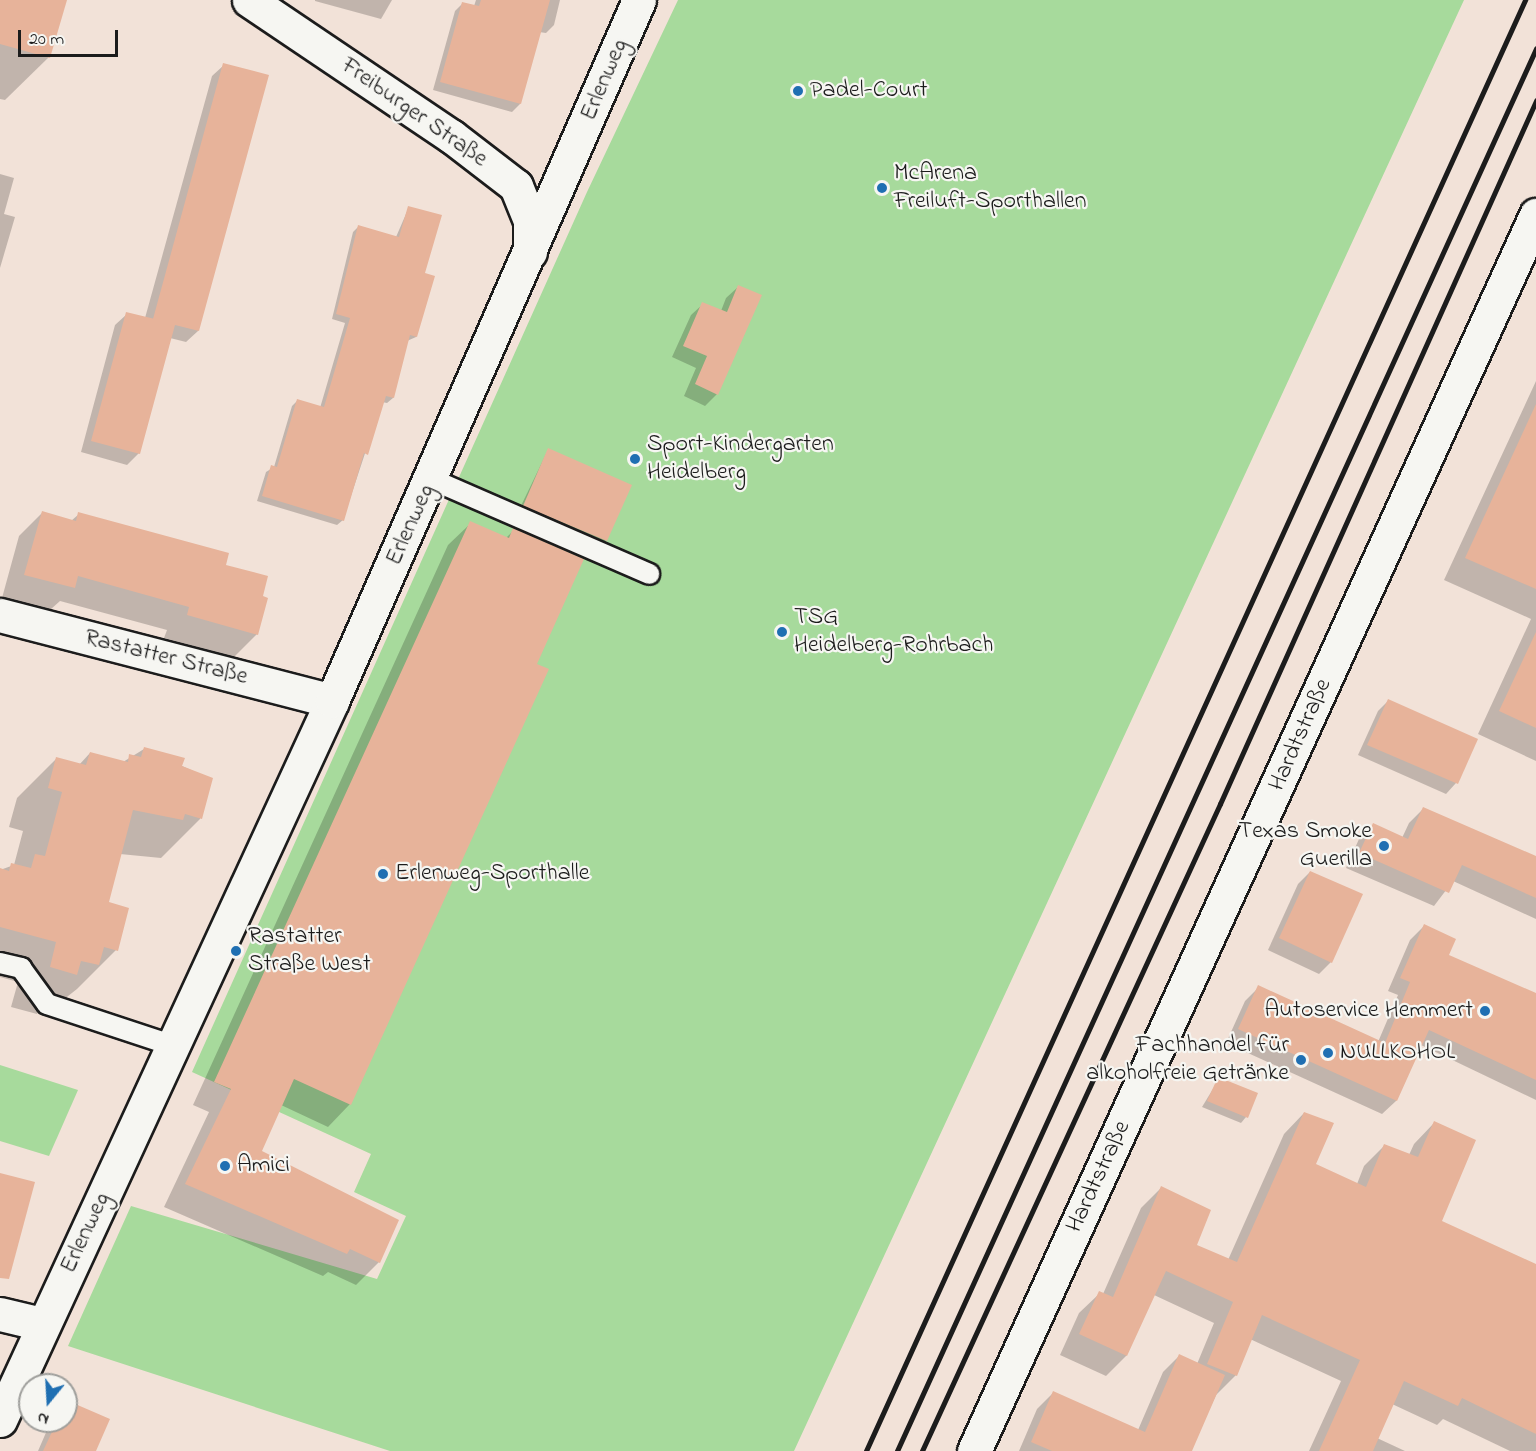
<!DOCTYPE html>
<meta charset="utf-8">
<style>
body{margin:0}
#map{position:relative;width:1536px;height:1451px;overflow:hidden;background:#f2e2d8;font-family:"Indie Flower",sans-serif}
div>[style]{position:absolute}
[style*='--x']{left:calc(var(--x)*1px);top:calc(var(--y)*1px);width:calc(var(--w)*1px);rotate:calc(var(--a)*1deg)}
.green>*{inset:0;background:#a7da9c}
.shadow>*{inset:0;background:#0003}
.building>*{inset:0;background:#e7b39a}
.roads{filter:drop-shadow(2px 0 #1c1c1c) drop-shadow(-2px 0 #1c1c1c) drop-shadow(0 2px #1c1c1c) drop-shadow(0 -2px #1c1c1c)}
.lane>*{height:20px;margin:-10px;padding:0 10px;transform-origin:10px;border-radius:10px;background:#f6f6f2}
.street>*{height:33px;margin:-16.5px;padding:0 16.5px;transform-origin:16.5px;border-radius:16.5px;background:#f6f6f2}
.rail>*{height:4.5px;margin:-2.25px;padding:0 2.25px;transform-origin:2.25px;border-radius:2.25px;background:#1c1c1c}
.dots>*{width:16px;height:16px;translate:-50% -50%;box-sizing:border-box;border:3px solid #f6f6f2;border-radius:50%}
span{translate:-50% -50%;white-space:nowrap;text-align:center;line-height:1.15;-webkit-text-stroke:4.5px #f6f6f2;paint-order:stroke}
.street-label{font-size:24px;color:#1c1c1c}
.poi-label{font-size:24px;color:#1c1c1c}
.left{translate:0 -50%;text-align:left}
.right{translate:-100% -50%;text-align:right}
.north{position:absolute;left:18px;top:1373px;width:60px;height:60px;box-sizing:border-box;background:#f6f6f2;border:2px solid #9f9f9c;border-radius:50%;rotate:198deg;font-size:16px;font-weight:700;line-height:24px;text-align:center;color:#1c1c1c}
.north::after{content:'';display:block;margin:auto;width:21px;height:27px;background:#1f6fb2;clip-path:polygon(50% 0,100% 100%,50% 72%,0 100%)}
.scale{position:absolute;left:18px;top:30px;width:100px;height:27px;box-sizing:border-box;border:3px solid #1c1c1c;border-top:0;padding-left:8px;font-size:18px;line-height:21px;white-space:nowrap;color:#1c1c1c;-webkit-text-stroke:4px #f6f6f2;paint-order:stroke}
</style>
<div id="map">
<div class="green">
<i style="clip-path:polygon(678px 0,1464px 0,794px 1451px,390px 1451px,68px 1346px,131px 1206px,377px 1279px,406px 1216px,354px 1192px,371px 1154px,192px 1072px,587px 192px)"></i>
<i style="clip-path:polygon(0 1065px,78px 1090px,49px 1156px,0 1141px)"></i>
</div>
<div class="shadow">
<i style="clip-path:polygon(0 0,65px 0,49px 57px,5px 100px,0 99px)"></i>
<i style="clip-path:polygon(392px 0,381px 19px,315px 1px,315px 0)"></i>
<i style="clip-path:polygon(476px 0,560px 0,554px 25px,546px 33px,539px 32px,520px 104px,512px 112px,433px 90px,455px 11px,463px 3px,474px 6px)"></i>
<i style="clip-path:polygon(224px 65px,198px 331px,186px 342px,170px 338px,139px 453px,127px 465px,81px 452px,115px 325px,127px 314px,145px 318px,212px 76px)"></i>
<i style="clip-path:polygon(0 174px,14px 178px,4px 214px,15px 217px,0 268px)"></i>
<i style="clip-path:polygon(409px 207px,423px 274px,433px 277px,416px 337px,407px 341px,393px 398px,387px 403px,382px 402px,343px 520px,337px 525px,257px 501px,266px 472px,274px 467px,292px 406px,297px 401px,320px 408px,345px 323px,332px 319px,353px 232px,359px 226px,396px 237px)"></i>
<i style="clip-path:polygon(738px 287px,717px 394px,705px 406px,684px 396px,696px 368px,672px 357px,691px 315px,703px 304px,721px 311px,726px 298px)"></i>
<i style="clip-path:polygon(1536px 381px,1536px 761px,1478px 734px,1531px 619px,1444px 580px)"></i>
<i style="clip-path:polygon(548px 450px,606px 540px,601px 545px,518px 512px)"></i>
<i style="clip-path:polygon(42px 513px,71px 521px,79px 514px,224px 566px,261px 597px,257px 634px,234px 657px,164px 638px,167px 630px,60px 601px,50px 610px,2px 598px,19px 536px)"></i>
<i style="clip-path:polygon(471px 523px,506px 538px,514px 530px,535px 665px,350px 1104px,328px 1127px,281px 1105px,260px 1151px,379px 1262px,356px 1285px,328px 1272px,323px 1276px,164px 1207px,209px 1112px,193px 1105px,448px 545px)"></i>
<i style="clip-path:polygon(1388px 701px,1476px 739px,1456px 783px,1446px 794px,1358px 755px,1378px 711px)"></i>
<i style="clip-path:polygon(144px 749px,211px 779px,200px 819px,161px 858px,120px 854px,107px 903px,116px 950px,77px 989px,58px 1004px,49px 1001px,37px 1014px,11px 1007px,18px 982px,0 977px,0 870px,14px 865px,23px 831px,9px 827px,17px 798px,56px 759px,79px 765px,90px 753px,123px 762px)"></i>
<i style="clip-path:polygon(1423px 809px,1536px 860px,1536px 919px,1453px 881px,1434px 906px,1346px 868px,1359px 839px,1373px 825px,1402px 838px,1409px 823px)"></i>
<i style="clip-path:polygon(1310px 872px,1331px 962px,1319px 974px,1268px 950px,1298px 884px)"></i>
<i style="clip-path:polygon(1424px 926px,1447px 956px,1536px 995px,1536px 1100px,1421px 1045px,1396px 1101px,1382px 1114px,1226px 1043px,1245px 1001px,1259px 987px,1378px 1042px,1398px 995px,1388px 991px,1410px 940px)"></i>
<i style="clip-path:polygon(1219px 1079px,1246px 1117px,1241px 1123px,1202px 1107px)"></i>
<i style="clip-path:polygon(1304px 1113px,1314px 1164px,1357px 1184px,1364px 1166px,1385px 1145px,1409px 1155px,1414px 1144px,1434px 1123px,1440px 1222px,1536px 1266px,1536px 1451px,1510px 1451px,1443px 1419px,1437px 1425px,1392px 1404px,1377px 1438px,1405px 1451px,1309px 1451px,1341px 1381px,1250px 1339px,1236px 1375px,1216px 1395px,1190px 1451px,1019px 1451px,1037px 1409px,1053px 1393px,1138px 1430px,1163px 1372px,1179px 1356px,1197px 1364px,1214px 1323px,1154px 1295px,1126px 1356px,1106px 1376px,1060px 1355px,1079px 1313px,1100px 1293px,1103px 1294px,1141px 1208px,1161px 1188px,1195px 1246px,1228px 1260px,1284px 1134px)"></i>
<i style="clip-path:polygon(66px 1402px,94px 1451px,38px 1451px,51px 1421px,66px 1421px)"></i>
</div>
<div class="building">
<i style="clip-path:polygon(0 0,67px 0,50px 58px,0 44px)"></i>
<i style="clip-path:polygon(481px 0,550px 0,521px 104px,440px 82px,462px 2px,479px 6px)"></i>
<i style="clip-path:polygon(223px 63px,269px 75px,199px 331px,175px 325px,140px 454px,91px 441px,126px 312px,159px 320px,153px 319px)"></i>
<i style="clip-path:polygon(408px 206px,442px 215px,425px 273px,435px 276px,417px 337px,410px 335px,394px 398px,386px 396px,368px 455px,364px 453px,344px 521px,262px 496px,271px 465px,277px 467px,297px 399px,324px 407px,350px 318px,336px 314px,358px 225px,399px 237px)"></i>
<i style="clip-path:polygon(738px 285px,762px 295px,718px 395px,695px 384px,707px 356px,683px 346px,702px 302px,727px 312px)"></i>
<i style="clip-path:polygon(1536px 404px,1536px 589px,1465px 558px)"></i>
<i style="clip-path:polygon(548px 448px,632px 485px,607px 541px,523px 506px)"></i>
<i style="clip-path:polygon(42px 511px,76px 521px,78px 512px,229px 553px,226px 565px,268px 576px,263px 596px,268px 598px,258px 635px,187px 615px,189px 607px,78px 576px,75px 588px,24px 575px)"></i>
<i style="clip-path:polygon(470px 521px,509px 538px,513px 528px,584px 559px,537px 664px,549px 669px,351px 1105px,294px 1079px,262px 1151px,399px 1220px,380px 1263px,350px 1249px,347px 1254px,185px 1184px,231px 1089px,214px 1082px)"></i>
<i style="clip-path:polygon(1536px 632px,1536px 728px,1499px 711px)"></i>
<i style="clip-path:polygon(1388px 699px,1478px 739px,1458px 784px,1367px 745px)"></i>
<i style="clip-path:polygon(144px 747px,185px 758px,182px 766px,213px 778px,202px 819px,185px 814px,183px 820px,133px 810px,109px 902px,129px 908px,118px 951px,104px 947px,99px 965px,81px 961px,77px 975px,50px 967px,56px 942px,0 927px,0 868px,9px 871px,11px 863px,31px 868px,35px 854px,45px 856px,62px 792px,48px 788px,56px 757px,86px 765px,90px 752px,128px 762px,129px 754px,141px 757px)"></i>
<i style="clip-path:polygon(1423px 807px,1536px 856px,1536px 898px,1462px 865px,1449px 893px,1359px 853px,1373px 823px,1408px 839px)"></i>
<i style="clip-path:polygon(1310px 871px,1363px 894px,1332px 963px,1279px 938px)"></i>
<i style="clip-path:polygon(1424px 924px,1456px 939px,1449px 955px,1536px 993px,1536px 1080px,1429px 1030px,1397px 1101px,1238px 1029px,1258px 985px,1385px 1043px,1410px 982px,1400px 978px)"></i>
<i style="clip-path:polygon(1218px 1077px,1258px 1093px,1248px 1118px,1207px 1101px)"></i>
<i style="clip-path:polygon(1304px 1112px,1334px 1123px,1316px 1164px,1366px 1187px,1384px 1144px,1418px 1157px,1434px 1121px,1476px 1140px,1442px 1221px,1536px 1264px,1536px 1434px,1462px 1398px,1458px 1406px,1404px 1381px,1373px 1451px,1319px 1451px,1360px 1360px,1262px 1315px,1237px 1376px,1207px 1364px,1233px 1302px,1166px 1271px,1127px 1356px,1079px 1334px,1099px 1291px,1113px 1297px,1161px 1186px,1211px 1210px,1197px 1245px,1237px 1262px)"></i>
<i style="clip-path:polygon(0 1173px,35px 1182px,9px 1279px,0 1278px)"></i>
<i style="clip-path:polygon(1179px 1354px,1225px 1375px,1192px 1451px,1052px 1451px,1031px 1442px,1053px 1391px,1145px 1432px)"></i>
<i style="clip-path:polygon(66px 1400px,110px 1419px,96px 1451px,43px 1451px,57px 1421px,66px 1421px)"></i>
</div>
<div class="roads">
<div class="lane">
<i style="--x:431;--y:479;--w:238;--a:23.5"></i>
<i style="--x:0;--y:963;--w:22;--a:13"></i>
<i style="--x:21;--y:968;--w:44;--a:54.2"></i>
<i style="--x:47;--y:1004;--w:134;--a:18.3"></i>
</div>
<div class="street">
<i style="--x:249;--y:0;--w:244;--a:34"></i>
<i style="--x:451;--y:136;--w:82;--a:37.6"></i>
<i style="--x:516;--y:186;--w:37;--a:68"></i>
<i style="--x:530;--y:220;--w:32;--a:90"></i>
<i style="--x:0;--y:615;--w:343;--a:14.5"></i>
<i style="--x:0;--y:1314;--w:43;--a:13.4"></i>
<i style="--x:0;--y:1420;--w:792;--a:-65.21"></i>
<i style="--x:332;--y:701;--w:765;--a:-66.35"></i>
<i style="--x:974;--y:1451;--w:1358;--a:-65.55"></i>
</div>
</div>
<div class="rail">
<i style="--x:866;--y:1451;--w:1594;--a:-65.57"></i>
<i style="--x:897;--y:1451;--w:1541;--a:-65.5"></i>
<i style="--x:922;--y:1451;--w:712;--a:-65.27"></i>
<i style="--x:1220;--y:804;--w:771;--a:-65.8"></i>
</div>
<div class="dots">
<i style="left:798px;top:91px;background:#1f6fb2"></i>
<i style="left:882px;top:188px;background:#1f6fb2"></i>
<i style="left:635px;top:459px;background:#1f6fb2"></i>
<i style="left:782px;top:632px;background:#1f6fb2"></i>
<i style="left:1384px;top:846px;background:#1f6fb2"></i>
<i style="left:383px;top:874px;background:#1f6fb2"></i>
<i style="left:236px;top:951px;background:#1f6fb2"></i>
<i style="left:1485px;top:1011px;background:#1f6fb2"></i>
<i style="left:1328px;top:1053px;background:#1f6fb2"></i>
<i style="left:1301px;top:1060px;background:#1f6fb2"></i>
<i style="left:225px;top:1166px;background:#1f6fb2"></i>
</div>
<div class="street-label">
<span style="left:605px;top:80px;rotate:-67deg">Erlenweg</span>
<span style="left:414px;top:113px;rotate:35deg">Freiburger Straße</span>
<span style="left:411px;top:525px;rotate:-66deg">Erlenweg</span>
<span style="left:166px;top:658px;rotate:14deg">Rastatter Straße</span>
<span style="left:1301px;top:735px;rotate:-66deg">Hardtstraße</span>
<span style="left:1099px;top:1177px;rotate:-65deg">Hardtstraße</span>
<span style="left:86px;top:1233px;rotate:-65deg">Erlenweg</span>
</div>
<div class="poi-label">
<span class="left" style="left:810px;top:91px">Padel-Court</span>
<span class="left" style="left:894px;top:188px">McArena<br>Freiluft-Sporthallen</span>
<span class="left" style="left:647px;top:459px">Sport-Kindergarten<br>Heidelberg</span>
<span class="left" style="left:794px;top:632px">TSG<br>Heidelberg-Rohrbach</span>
<span class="right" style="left:1372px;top:846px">Texas Smoke<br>Guerilla</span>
<span class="left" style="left:395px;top:874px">Erlenweg-Sporthalle</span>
<span class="left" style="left:248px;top:951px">Rastatter<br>Straße West</span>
<span class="right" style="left:1473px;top:1011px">Autoservice Hemmert</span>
<span class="right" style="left:1289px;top:1060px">Fachhandel für<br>alkoholfreie Getränke</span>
<span class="left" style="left:1340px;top:1053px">NULLKOHOL</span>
<span class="left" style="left:237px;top:1166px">Amici</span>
</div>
<div class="north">N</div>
<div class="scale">20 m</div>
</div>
